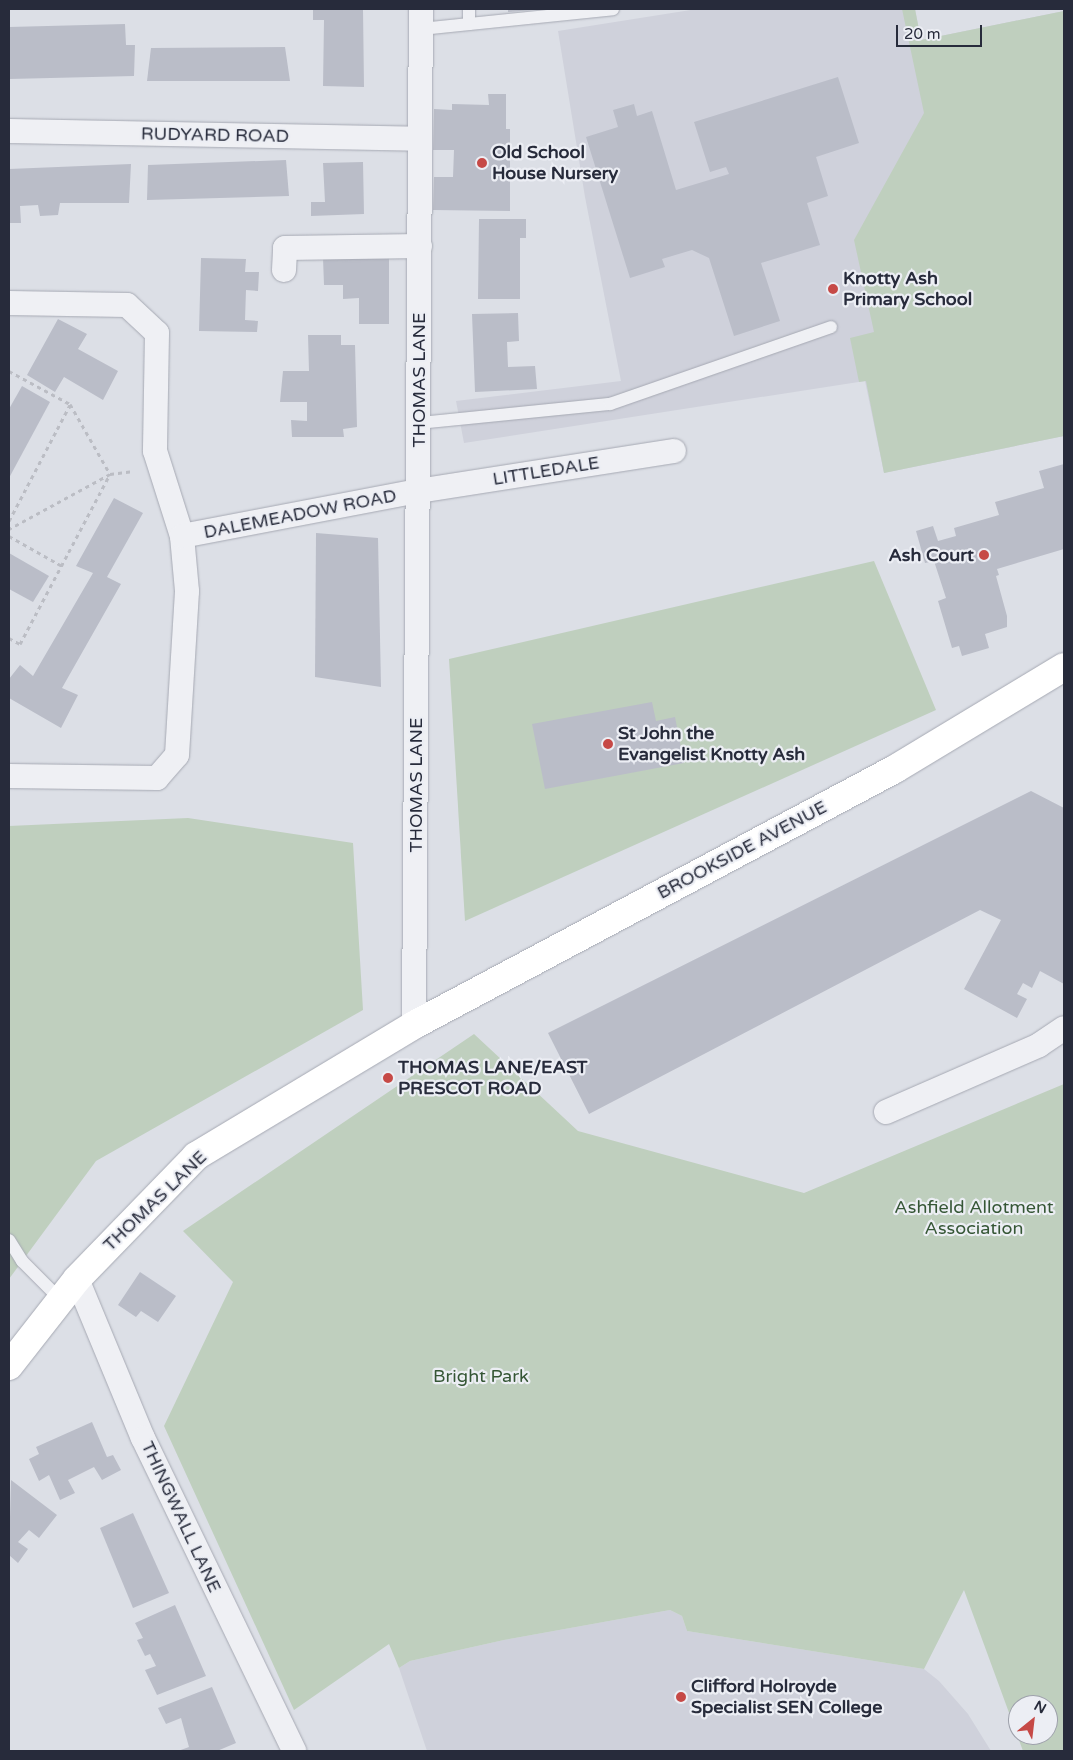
<!DOCTYPE html>
<html>
<head>
<meta charset="utf-8">
<style>
  body { margin:0 }
  #map { position:relative; width:1073px; height:1760px; overflow:hidden; background:#dcdfe6; font-family:"Varela Round",sans-serif }
  div>[style] { position:absolute }
  .built>* { inset:0; background:#cfd1db }
  .green>* { inset:0; background:#bfcfbe }
  .building>* { inset:0; background:#babdc8 }
  .path>* { height:3px; margin-top:-1.5px; transform-origin:0; background:repeating-linear-gradient(90deg,#bbbdc4 0 4px,transparent 0 8px) }
  .roads { filter:drop-shadow(0 0 1px #a6a9b3) drop-shadow(0 0 1px #a6a9b3) }
  .lane>* { height:12px; margin:-6px; padding:0 6px; transform-origin:6px; border-radius:6px; background:#eff0f4 }
  .street>* { height:24px; margin:-12px; padding:0 12px; transform-origin:12px; border-radius:12px; background:#eff0f4 }
  .secondary>* { height:28px; margin:-14px; padding:0 14px; transform-origin:14px; border-radius:14px; background:#fff }
  .dots>* { width:14px; height:14px; translate:-50% -50%; box-sizing:border-box; border:2px solid #eceef4; border-radius:50% }
  span { translate:-50% -50%; white-space:nowrap; text-align:center; line-height:1.15; -webkit-text-stroke:4.5px #eceef4; paint-order:stroke }
  .street-label { font-size:18px; color:#272b3b }
  .poi-label { font-size:18px; color:#272b3b; font-weight:700 }
  .left { translate:0 -50%; text-align:left }
  .right { translate:-100% -50%; text-align:right }
  .park-label { font-size:18px; color:#355635 }
  .frame { position:absolute; inset:0; border:10px solid #272b3b; pointer-events:none }
  .north { position:absolute; left:1008px; top:1695px; width:50px; height:50px; box-sizing:border-box; background:#eceef4; border:1px solid #9da0aa; border-radius:50%; rotate:29deg; font-size:14px; font-weight:700; line-height:20px; text-align:center; color:#272b3b }
  .north::after { content:''; display:block; margin:auto; width:18px; height:22px; background:#c64946; clip-path:polygon(50% 0,100% 100%,50% 72%,0 100%) }
  .scale { position:absolute; left:896px; top:25px; width:86px; height:22px; box-sizing:border-box; border:2px solid #272b3b; border-top:0; padding-left:6px; font-size:15px; line-height:18px; white-space:nowrap; color:#272b3b; -webkit-text-stroke:4px #eceef4; paint-order:stroke }
</style>
</head>
<body>
<div id="map">
  <div class="built">
    <div style="clip-path:polygon(697px 9px,915px 9px,921px 40px,1064px 11px,1064px 436px,884px 473px,865px 381px,464px 443px,456px 401px,621px 381px,585px 197px,558px 31px)"></div>
    <div style="clip-path:polygon(670px 1610px,682px 1616px,687px 1631px,924px 1669px,939px 1681px,968px 1714px,991px 1751px,427px 1751px,399px 1668px,410px 1661px,504px 1640px)"></div>
  </div>
  <div class="green">
    <div style="clip-path:polygon(902px 9px,915px 9px,921px 40px,1064px 11px,1064px 436px,884px 473px,866px 381px,859px 382px,850px 338px,874px 332px,854px 240px,924px 113px)"></div>
    <div style="clip-path:polygon(874px 561px,936px 710px,465px 921px,449px 659px)"></div>
    <div style="clip-path:polygon(188px 818px,353px 843px,363px 1010px,96px 1161px,9px 1279px,9px 826px)"></div>
    <div style="clip-path:polygon(evenodd,474px 1034px,578px 1131px,804px 1193px,1064px 1084px,1064px 1751px,1023px 1751px,964px 1590px,924px 1669px,687px 1631px,682px 1616px,670px 1610px,504px 1640px,410px 1661px,399px 1668px,389px 1644px,294px 1710px,164px 1426px,233px 1282px,183px 1231px,474px 1034px,1018px 1705px,1048px 1705px,1048px 1735px,1018px 1735px,1018px 1705px)"></div>
  </div>
  <div class="building">
    <div style="clip-path:polygon(313px 9px,363px 9px,364px 87px,323px 86px,324px 20px,313px 20px)"></div>
    <div style="clip-path:polygon(508px 9px,533px 9px,533px 10px,508px 12px)"></div>
    <div style="clip-path:polygon(125px 24px,126px 45px,135px 45px,134px 76px,9px 79px,9px 27px)"></div>
    <div style="clip-path:polygon(285px 47px,290px 81px,147px 81px,151px 48px)"></div>
    <div style="clip-path:polygon(838px 77px,859px 143px,816px 157px,828px 196px,807px 203px,820px 245px,761px 263px,780px 321px,734px 336px,709px 258px,692px 250px,662px 259px,665px 267px,630px 278px,586px 137px,618px 127px,613px 110px,634px 104px,637px 116px,652px 111px,676px 190px,729px 174px,726px 167px,710px 172px,694px 122px)"></div>
    <div style="clip-path:polygon(488px 94px,506px 94px,506px 129px,510px 129px,510px 211px,433px 210px,434px 177px,453px 177px,454px 150px,433px 150px,434px 109px,452px 110px,452px 104px,489px 105px)"></div>
    <div style="clip-path:polygon(286px 160px,289px 196px,147px 200px,148px 165px)"></div>
    <div style="clip-path:polygon(363px 162px,364px 214px,311px 216px,311px 202px,325px 202px,323px 163px)"></div>
    <div style="clip-path:polygon(131px 164px,129px 203px,60px 203px,58px 215px,40px 216px,38px 205px,20px 206px,21px 223px,9px 223px,9px 169px)"></div>
    <div style="clip-path:polygon(479px 219px,526px 219px,526px 238px,520px 238px,520px 299px,478px 299px)"></div>
    <div style="clip-path:polygon(389px 257px,389px 324px,359px 324px,359px 298px,343px 299px,343px 285px,324px 285px,323px 258px)"></div>
    <div style="clip-path:polygon(201px 258px,246px 259px,245px 272px,259px 272px,258px 291px,246px 290px,245px 320px,258px 321px,257px 332px,199px 331px)"></div>
    <div style="clip-path:polygon(518px 313px,519px 341px,507px 342px,508px 367px,535px 366px,537px 389px,475px 392px,472px 314px)"></div>
    <div style="clip-path:polygon(58px 319px,87px 334px,78px 349px,118px 371px,103px 400px,64px 377px,55px 392px,27px 375px)"></div>
    <div style="clip-path:polygon(308px 335px,341px 335px,341px 345px,355px 345px,357px 427px,343px 429px,344px 437px,292px 437px,291px 420px,307px 421px,307px 402px,280px 402px,283px 371px,309px 371px)"></div>
    <div style="clip-path:polygon(22px 386px,50px 402px,9px 478px,9px 409px)"></div>
    <div style="clip-path:polygon(1064px 464px,1064px 549px,997px 569px,999px 575px,996px 576px,1007px 616px,1007px 627px,985px 634px,989px 648px,962px 656px,959px 646px,952px 648px,938px 601px,946px 598px,934px 561px,925px 563px,916px 531px,933px 526px,938px 541px,956px 536px,954px 528px,999px 515px,995px 502px,1044px 488px,1039px 471px)"></div>
    <div style="clip-path:polygon(114px 498px,143px 513px,107px 577px,121px 584px,62px 688px,78px 695px,61px 728px,9px 698px,9px 679px,20px 665px,33px 676px,93px 573px,76px 566px)"></div>
    <div style="clip-path:polygon(316px 533px,378px 538px,381px 687px,315px 677px)"></div>
    <div style="clip-path:polygon(9px 553px,49px 576px,33px 602px,9px 589px)"></div>
    <div style="clip-path:polygon(652px 702px,656px 721px,675px 717px,684px 763px,545px 789px,532px 724px)"></div>
    <div style="clip-path:polygon(1031px 791px,1064px 808px,1064px 984px,1040px 971px,1032px 988px,1023px 983px,1017px 994px,1027px 999px,1017px 1018px,964px 989px,1001px 920px,980px 910px,589px 1114px,548px 1033px)"></div>
    <div style="clip-path:polygon(140px 1272px,176px 1296px,158px 1322px,141px 1311px,136px 1317px,118px 1305px)"></div>
    <div style="clip-path:polygon(92px 1422px,107px 1457px,113px 1455px,121px 1470px,102px 1480px,94px 1467px,68px 1480px,75px 1493px,60px 1500px,49px 1475px,39px 1481px,29px 1459px,39px 1454px,36px 1447px)"></div>
    <div style="clip-path:polygon(11px 1480px,57px 1515px,39px 1538px,29px 1530px,18px 1542px,28px 1549px,18px 1563px,9px 1555px)"></div>
    <div style="clip-path:polygon(133px 1513px,169px 1593px,133px 1608px,100px 1528px)"></div>
    <div style="clip-path:polygon(175px 1605px,206px 1676px,157px 1695px,145px 1670px,156px 1666px,150px 1654px,145px 1656px,137px 1640px,143px 1638px,135px 1623px)"></div>
    <div style="clip-path:polygon(212px 1687px,236px 1743px,217px 1751px,178px 1751px,189px 1747px,181px 1718px,166px 1724px,158px 1708px)"></div>
  </div>
  <div class="path">
    <div style="left:9px;top:371px;width:69px;rotate:28.4deg"></div>
    <div style="left:70px;top:404px;width:81px;rotate:60.3deg"></div>
    <div style="left:110px;top:474px;width:115px;rotate:151.4deg"></div>
    <div style="left:9px;top:521px;width:131px;rotate:-62.3deg"></div>
    <div style="left:9px;top:536px;width:61px;rotate:29.5deg"></div>
    <div style="left:9px;top:638px;width:13px;rotate:29deg"></div>
    <div style="left:20px;top:644px;width:192px;rotate:-62.1deg"></div>
    <div style="left:110px;top:474px;width:24px;rotate:-7deg"></div>
  </div>
  <div class="roads">
    <div class="lane">
      <div style="left:469px;top:9px;width:15px;rotate:90deg"></div>
      <div style="left:421px;top:29px;width:193px;rotate:-5.9deg"></div>
      <div style="left:419px;top:423px;width:192px;rotate:-5.7deg"></div>
      <div style="left:610px;top:404px;width:234px;rotate:-19.2deg"></div>
      <div style="left:9px;top:1240px;width:25px;rotate:58deg"></div>
      <div style="left:22px;top:1261px;width:55px;rotate:45deg"></div>
    </div>
    <div class="street">
      <div style="left:9px;top:131px;width:411px;rotate:1.1deg"></div>
      <div style="left:284px;top:270px;width:22px;rotate:-87deg"></div>
      <div style="left:285px;top:248px;width:135px;rotate:-0.8deg"></div>
      <div style="left:9px;top:303px;width:118px;rotate:1deg"></div>
      <div style="left:127px;top:305px;width:41px;rotate:43deg"></div>
      <div style="left:157px;top:333px;width:118px;rotate:91deg"></div>
      <div style="left:155px;top:451px;width:89px;rotate:72.4deg"></div>
      <div style="left:9px;top:776px;width:148px;rotate:0.8deg"></div>
      <div style="left:157px;top:778px;width:30px;rotate:-49deg"></div>
      <div style="left:177px;top:755px;width:164px;rotate:-86.5deg"></div>
      <div style="left:187px;top:591px;width:55px;rotate:-95.2deg"></div>
      <div style="left:182px;top:536px;width:240px;rotate:-10.8deg"></div>
      <div style="left:418px;top:491px;width:259px;rotate:-8.9deg"></div>
      <div style="left:414px;top:1025px;width:1016px;rotate:-89.61deg"></div>
      <div style="left:886px;top:1112px;width:167px;rotate:-23.6deg"></div>
      <div style="left:1039px;top:1045px;width:30px;rotate:-34deg"></div>
      <div style="left:77px;top:1279px;width:172px;rotate:67.5deg"></div>
      <div style="left:143px;top:1438px;width:348px;rotate:64.2deg"></div>
    </div>
    <div class="secondary">
      <div style="left:9px;top:1366px;width:110px;rotate:-52deg"></div>
      <div style="left:77px;top:1279px;width:171px;rotate:-45.9deg"></div>
      <div style="left:196px;top:1156px;width:254px;rotate:-31deg"></div>
      <div style="left:414px;top:1025px;width:545px;rotate:-28.02deg"></div>
      <div style="left:895px;top:769px;width:197px;rotate:-31.1deg"></div>
    </div>
  </div>
  <div class="dots">
    <div style="left:482px;top:163px;background:#c64946"></div>
    <div style="left:833px;top:289px;background:#c64946"></div>
    <div style="left:984px;top:555px;background:#c64946"></div>
    <div style="left:608px;top:744px;background:#c64946"></div>
    <div style="left:388px;top:1078px;background:#c64946"></div>
    <div style="left:681px;top:1697px;background:#c64946"></div>
  </div>
  <div class="street-label">
    <span style="left:215px;top:135px;rotate:1deg">RUDYARD ROAD</span>
    <span style="left:419px;top:380px;rotate:-90deg">THOMAS LANE</span>
    <span style="left:546px;top:471px;rotate:-9deg">LITTLEDALE</span>
    <span style="left:300px;top:514px;rotate:-11deg">DALEMEADOW ROAD</span>
    <span style="left:416px;top:785px;rotate:-90deg">THOMAS LANE</span>
    <span style="left:742px;top:850px;rotate:-28deg">BROOKSIDE AVENUE</span>
    <span style="left:155px;top:1201px;rotate:-44deg">THOMAS LANE</span>
    <span style="left:181px;top:1517px;rotate:65deg">THINGWALL LANE</span>
  </div>
  <div class="poi-label">
    <span class="left" style="left:492px;top:163px">Old School<br>House Nursery</span>
    <span class="left" style="left:843px;top:289px">Knotty Ash<br>Primary School</span>
    <span class="right" style="left:974px;top:555px">Ash Court</span>
    <span class="left" style="left:618px;top:744px">St John the<br>Evangelist Knotty Ash</span>
    <span class="left" style="left:398px;top:1078px">THOMAS LANE/EAST<br>PRESCOT ROAD</span>
    <span class="left" style="left:691px;top:1697px">Clifford Holroyde<br>Specialist SEN College</span>
  </div>
  <div class="park-label">
    <span style="left:974px;top:1218px">Ashfield Allotment<br>Association</span>
    <span style="left:481px;top:1376px">Bright Park</span>
  </div>
  <div class="frame"></div>
  <div class="north">N</div>
  <div class="scale">20 m</div>
</div>
</body>
</html>
